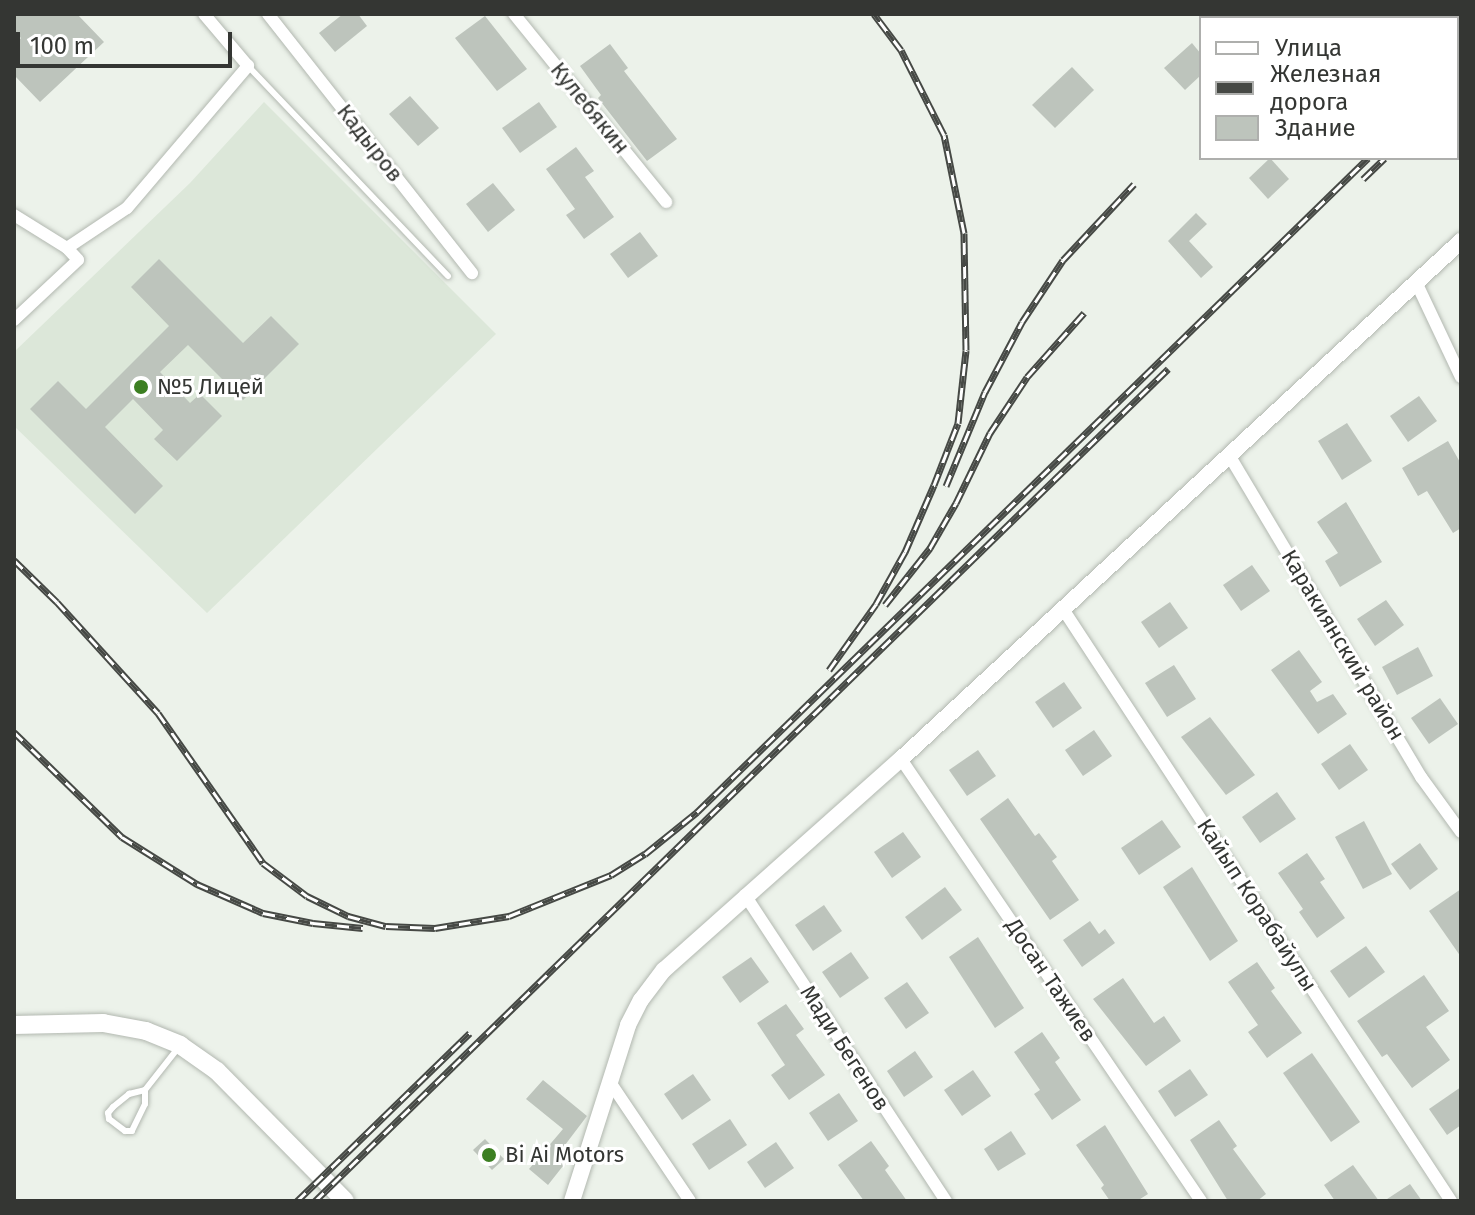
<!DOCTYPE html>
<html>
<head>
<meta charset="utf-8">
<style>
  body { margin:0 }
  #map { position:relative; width:1475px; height:1215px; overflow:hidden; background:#ecf2ea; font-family:"Fira Sans",sans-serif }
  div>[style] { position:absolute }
  .built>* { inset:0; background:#dce7d9 }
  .building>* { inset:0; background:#bdc4bc }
  .roads { filter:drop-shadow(0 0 2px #b2b8b0) drop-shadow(0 0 2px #b2b8b0) }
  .service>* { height:6px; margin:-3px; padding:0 3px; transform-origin:3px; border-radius:3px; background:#fff }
  .minor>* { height:12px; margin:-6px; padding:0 6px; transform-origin:6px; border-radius:6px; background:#fff }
  .tertiary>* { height:16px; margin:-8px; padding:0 8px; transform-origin:8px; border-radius:8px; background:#fff }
  .secondary>* { height:18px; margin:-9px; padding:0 9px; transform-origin:9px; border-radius:9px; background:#fff }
  .rail>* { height:7px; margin-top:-3.5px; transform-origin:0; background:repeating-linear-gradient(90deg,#fff 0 12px,#464945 0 24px); box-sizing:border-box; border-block:2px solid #464945 }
  .dots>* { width:22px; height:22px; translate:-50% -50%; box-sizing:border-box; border:4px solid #fff; border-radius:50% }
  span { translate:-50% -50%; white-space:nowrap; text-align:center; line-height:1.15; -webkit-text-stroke:6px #fff; paint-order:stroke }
  .street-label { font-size:22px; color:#343633 }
  .poi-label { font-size:22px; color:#343633 }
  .left { translate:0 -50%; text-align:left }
  .frame { position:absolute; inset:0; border:16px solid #343633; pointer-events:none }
  .legend { position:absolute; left:1199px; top:16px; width:260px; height:144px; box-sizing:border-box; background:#fff; border:2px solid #aeafad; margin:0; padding:10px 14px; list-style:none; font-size:24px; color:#343633 }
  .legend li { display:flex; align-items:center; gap:16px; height:40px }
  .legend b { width:40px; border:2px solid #aeafad }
  .scale { position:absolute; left:16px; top:32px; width:216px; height:36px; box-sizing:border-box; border:4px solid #343633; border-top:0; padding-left:10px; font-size:24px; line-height:28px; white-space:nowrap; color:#343633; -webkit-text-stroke:6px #fff; paint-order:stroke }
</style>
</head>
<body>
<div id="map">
  <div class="built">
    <div style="clip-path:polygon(264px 102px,496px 334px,207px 613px,14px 426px,14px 352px,190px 183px)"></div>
  </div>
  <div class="building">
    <div style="clip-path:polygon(14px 14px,77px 14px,104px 42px,40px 102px,14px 75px,14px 46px,21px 38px,14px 31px)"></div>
    <div style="clip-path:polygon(343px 14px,358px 14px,367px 26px,335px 52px,319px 33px)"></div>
    <div style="clip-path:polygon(485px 16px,527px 69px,497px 91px,455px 38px)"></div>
    <div style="clip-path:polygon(1192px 43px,1201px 54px,1201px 75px,1185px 90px,1164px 68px)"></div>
    <div style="clip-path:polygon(610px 44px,628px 68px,624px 71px,677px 139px,647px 161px,598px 98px,601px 95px,580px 66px)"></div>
    <div style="clip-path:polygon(1072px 67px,1094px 90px,1055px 128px,1032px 105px)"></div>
    <div style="clip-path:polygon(410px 96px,439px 128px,418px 146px,389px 114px)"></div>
    <div style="clip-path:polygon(539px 102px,557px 127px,520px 153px,502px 128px)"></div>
    <div style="clip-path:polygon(576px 147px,594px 171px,585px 177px,614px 217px,584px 239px,566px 215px,575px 209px,546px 169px)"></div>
    <div style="clip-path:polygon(1270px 158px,1289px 179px,1268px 199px,1249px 178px)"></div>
    <div style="clip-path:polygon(493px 183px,515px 210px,488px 232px,466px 204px)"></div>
    <div style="clip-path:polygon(1196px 213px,1207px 224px,1189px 241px,1213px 267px,1201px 278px,1168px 241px)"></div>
    <div style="clip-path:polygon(640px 232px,658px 256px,628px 278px,610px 254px)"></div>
    <div style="clip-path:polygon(159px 259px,243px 343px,271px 316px,299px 344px,243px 400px,188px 345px,160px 372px,190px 403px,200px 394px,222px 416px,177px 461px,154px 439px,163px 430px,133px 399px,105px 427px,163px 486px,135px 514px,30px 409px,58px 381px,86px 409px,169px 326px,131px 287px)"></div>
    <div style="clip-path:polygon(1419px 396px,1437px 421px,1408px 442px,1390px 416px)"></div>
    <div style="clip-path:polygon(1347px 423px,1372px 461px,1342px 480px,1318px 441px)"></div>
    <div style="clip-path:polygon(1448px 441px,1461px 464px,1461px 528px,1453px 533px,1427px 491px,1418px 496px,1402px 468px)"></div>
    <div style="clip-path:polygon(1346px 502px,1382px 562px,1340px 587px,1325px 561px,1338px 553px,1317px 522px)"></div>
    <div style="clip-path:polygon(1252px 565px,1270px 591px,1241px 611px,1223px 585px)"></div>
    <div style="clip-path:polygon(1386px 600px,1404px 625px,1375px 646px,1357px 619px)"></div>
    <div style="clip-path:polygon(1170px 602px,1188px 628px,1159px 648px,1141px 622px)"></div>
    <div style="clip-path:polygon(1418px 647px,1433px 676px,1397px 695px,1382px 667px)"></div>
    <div style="clip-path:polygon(1299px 650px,1322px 682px,1310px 691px,1317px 702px,1333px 694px,1347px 714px,1318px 734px,1271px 670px)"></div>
    <div style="clip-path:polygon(1174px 665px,1196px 699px,1167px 717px,1145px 683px)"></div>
    <div style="clip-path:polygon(1064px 682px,1082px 708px,1053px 728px,1035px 702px)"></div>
    <div style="clip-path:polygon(1440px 698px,1458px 724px,1429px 744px,1411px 718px)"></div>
    <div style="clip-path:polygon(1210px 717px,1255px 775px,1226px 795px,1181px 737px)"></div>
    <div style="clip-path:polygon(1094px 730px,1112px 756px,1083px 776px,1065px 750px)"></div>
    <div style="clip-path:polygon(1350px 744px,1368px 770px,1339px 790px,1321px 764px)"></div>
    <div style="clip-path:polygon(978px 750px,996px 776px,967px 796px,949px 770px)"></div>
    <div style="clip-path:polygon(1277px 792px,1296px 819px,1260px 843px,1242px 817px)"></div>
    <div style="clip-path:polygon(1008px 798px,1035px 836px,1039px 833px,1057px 857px,1052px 861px,1079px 900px,1050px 920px,980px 819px)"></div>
    <div style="clip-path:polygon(1162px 820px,1181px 847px,1139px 875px,1121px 848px)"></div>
    <div style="clip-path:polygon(1364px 821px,1392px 874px,1363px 889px,1335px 837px)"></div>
    <div style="clip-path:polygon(903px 832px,921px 857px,892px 878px,874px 852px)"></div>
    <div style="clip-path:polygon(1420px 843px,1438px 869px,1410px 890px,1391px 864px)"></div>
    <div style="clip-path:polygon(1307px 853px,1325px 879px,1320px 882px,1345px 918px,1317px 938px,1299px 912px,1303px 909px,1278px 873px)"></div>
    <div style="clip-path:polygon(1192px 867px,1238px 941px,1210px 961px,1163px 887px)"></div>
    <div style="clip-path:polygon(945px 887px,962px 910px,922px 940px,905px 917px)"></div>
    <div style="clip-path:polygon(1461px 889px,1461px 957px,1429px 911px)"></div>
    <div style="clip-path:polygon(824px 905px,842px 931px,813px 951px,795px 925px)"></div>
    <div style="clip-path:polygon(1090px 921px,1099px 934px,1105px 929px,1115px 943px,1082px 967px,1063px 940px)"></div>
    <div style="clip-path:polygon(978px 937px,1024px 1008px,995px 1028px,949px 957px)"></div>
    <div style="clip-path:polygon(1366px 946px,1385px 972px,1349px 998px,1330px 971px)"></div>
    <div style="clip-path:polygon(851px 952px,869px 978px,840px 998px,822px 972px)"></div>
    <div style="clip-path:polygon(751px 957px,769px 982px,740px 1003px,722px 977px)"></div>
    <div style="clip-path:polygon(1257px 962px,1275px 988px,1271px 991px,1302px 1033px,1267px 1058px,1248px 1032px,1258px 1025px,1228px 982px)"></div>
    <div style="clip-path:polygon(1424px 975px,1449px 1011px,1426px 1027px,1450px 1060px,1412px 1088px,1387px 1054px,1382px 1057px,1357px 1021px)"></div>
    <div style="clip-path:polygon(1123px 978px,1154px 1023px,1164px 1016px,1181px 1041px,1146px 1066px,1093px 999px)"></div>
    <div style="clip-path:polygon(907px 982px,929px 1013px,906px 1029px,884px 998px)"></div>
    <div style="clip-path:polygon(786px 1004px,804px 1029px,796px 1035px,825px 1075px,789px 1100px,771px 1075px,785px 1065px,757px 1023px)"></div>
    <div style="clip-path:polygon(1042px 1032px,1060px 1058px,1055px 1062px,1081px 1100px,1052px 1120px,1034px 1094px,1040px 1090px,1014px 1052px)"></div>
    <div style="clip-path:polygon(915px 1051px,933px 1077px,904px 1097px,887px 1071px)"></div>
    <div style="clip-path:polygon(1312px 1053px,1360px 1122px,1331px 1142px,1283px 1073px)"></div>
    <div style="clip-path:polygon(1190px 1069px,1208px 1095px,1175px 1117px,1158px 1091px)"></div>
    <div style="clip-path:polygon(973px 1070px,991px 1096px,962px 1116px,944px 1090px)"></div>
    <div style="clip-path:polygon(693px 1074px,711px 1100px,682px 1120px,664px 1094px)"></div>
    <div style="clip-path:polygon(543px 1080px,587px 1116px,565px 1145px,574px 1152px,548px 1185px,529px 1169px,563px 1129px,526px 1099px)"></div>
    <div style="clip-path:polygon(1461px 1087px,1461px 1125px,1447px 1135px,1429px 1109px)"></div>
    <div style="clip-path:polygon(839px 1093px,858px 1121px,828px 1141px,809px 1113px)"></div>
    <div style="clip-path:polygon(730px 1119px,747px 1145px,709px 1170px,692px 1144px)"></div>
    <div style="clip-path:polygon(1219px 1120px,1237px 1146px,1233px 1149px,1266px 1194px,1257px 1201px,1228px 1201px,1190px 1140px)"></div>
    <div style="clip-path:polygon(1105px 1125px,1148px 1194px,1137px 1201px,1110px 1201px,1101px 1188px,1104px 1185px,1076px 1145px)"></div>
    <div style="clip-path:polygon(1011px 1131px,1026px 1154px,998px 1171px,984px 1149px)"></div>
    <div style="clip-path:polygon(485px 1139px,504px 1159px,492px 1170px,473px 1150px)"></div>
    <div style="clip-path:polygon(871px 1141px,889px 1166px,885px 1170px,907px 1201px,864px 1201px,838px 1165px)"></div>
    <div style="clip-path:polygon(776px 1142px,794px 1168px,765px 1188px,747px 1162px)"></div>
    <div style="clip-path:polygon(1353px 1165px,1379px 1201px,1335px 1201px,1324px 1185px)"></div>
    <div style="clip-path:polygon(1410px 1184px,1422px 1201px,1384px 1201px)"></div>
  </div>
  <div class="roads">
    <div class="service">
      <div style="left:248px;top:66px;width:290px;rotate:46.4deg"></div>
      <div style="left:145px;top:1090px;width:14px;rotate:90deg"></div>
      <div style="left:145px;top:1104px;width:30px;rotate:116deg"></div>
      <div style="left:132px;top:1131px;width:7px;rotate:180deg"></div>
      <div style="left:125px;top:1131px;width:20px;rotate:-143deg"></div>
      <div style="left:109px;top:1119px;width:6px;rotate:-99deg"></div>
      <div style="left:108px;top:1113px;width:8px;rotate:-50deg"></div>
      <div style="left:113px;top:1107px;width:21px;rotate:-39deg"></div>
      <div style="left:129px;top:1094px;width:16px;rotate:-14deg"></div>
      <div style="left:145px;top:1090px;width:53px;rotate:-51.8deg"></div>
    </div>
    <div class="minor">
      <div style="left:268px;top:14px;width:330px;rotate:51.8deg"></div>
      <div style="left:514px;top:14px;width:242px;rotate:51deg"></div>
      <div style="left:14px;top:215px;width:62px;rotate:31.9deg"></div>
      <div style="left:67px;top:248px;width:16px;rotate:47deg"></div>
      <div style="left:78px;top:260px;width:88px;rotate:136.8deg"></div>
      <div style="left:67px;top:248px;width:72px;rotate:-33.7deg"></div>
      <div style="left:127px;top:208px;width:187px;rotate:-49.6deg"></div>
      <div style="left:248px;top:66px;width:68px;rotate:-130.2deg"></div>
      <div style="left:1416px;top:282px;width:105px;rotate:64.7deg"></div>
      <div style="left:1229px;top:455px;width:375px;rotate:59.2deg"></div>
      <div style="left:1421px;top:777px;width:68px;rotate:54deg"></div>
      <div style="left:1063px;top:609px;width:708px;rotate:56.76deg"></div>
      <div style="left:901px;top:759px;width:534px;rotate:55.83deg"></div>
      <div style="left:745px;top:895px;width:366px;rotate:56.7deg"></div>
      <div style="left:610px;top:1082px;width:143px;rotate:56.1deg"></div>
    </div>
    <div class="tertiary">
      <div style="left:572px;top:1201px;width:185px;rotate:-72.3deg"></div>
      <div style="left:628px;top:1025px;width:28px;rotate:-63deg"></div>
      <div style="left:641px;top:1000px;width:38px;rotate:-53deg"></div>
      <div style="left:664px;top:970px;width:317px;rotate:-41.7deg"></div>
      <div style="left:901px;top:759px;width:763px;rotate:-42.77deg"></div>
    </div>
    <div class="secondary">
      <div style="left:14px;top:1025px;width:89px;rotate:-1.3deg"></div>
      <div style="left:103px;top:1023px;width:44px;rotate:10.5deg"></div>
      <div style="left:146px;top:1031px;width:37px;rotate:22deg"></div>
      <div style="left:180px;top:1045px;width:45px;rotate:35.1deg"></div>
      <div style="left:217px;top:1071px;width:182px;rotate:45.4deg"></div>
    </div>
  </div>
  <div class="rail">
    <div style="left:1457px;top:72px;width:6px;rotate:-45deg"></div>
    <div style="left:1457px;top:88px;width:6px;rotate:-45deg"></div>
    <div style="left:1363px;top:179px;width:30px;rotate:-44deg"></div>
    <div style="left:946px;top:486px;width:102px;rotate:-67.5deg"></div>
    <div style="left:985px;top:392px;width:79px;rotate:-62.1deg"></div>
    <div style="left:1022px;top:322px;width:74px;rotate:-56.5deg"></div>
    <div style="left:1063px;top:260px;width:104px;rotate:-46.9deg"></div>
    <div style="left:14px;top:560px;width:60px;rotate:44.3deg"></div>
    <div style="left:57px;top:602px;width:150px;rotate:47.7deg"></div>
    <div style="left:158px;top:713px;width:183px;rotate:55deg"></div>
    <div style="left:263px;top:863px;width:55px;rotate:36.9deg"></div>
    <div style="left:307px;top:896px;width:46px;rotate:26deg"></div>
    <div style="left:348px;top:916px;width:39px;rotate:15deg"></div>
    <div style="left:386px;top:926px;width:49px;rotate:2.3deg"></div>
    <div style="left:435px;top:928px;width:75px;rotate:-9.2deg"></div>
    <div style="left:509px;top:916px;width:110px;rotate:-21.9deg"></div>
    <div style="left:611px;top:875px;width:40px;rotate:-32deg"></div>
    <div style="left:645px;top:854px;width:67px;rotate:-38.9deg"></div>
    <div style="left:697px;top:812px;width:937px;rotate:-44.26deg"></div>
    <div style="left:885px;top:605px;width:73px;rotate:-51.7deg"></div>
    <div style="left:930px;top:548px;width:52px;rotate:-60deg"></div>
    <div style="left:956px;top:503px;width:78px;rotate:-64.1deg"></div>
    <div style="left:990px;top:433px;width:67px;rotate:-56.5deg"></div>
    <div style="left:1027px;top:377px;width:86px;rotate:-48.3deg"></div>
    <div style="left:829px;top:670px;width:81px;rotate:-54.5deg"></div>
    <div style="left:876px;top:604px;width:60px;rotate:-60.9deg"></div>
    <div style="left:905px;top:552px;width:73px;rotate:-66.6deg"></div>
    <div style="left:934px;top:485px;width:66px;rotate:-68.8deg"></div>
    <div style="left:958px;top:423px;width:73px;rotate:-83.7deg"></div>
    <div style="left:966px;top:350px;width:117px;rotate:-91deg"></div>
    <div style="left:964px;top:233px;width:100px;rotate:-101.5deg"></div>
    <div style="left:944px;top:135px;width:95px;rotate:-116.8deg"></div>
    <div style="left:901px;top:50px;width:45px;rotate:-126.9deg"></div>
    <div style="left:14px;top:732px;width:151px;rotate:44.2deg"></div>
    <div style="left:122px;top:837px;width:89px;rotate:32.1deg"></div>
    <div style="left:197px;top:884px;width:72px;rotate:23.7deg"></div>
    <div style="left:263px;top:913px;width:51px;rotate:11.3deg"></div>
    <div style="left:313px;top:923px;width:50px;rotate:5.7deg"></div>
    <div style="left:297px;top:1201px;width:241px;rotate:-44.2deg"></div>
    <div style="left:315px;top:1201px;width:1192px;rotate:-44.29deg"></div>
  </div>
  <div class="dots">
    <div style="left:141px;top:387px;background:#3c7f22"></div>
    <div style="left:489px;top:1155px;background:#3c7f22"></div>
  </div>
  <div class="street-label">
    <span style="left:590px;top:108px;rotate:51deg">Кулебякин</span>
    <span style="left:370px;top:143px;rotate:52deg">Кадыров</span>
    <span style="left:1343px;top:645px;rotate:59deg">Каракиянский район</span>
    <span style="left:1257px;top:905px;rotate:57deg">Кайып Корабайулы</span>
    <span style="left:1051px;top:980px;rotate:56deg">Досан Тажиев</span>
    <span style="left:845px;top:1048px;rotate:57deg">Мади Бегенов</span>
  </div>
  <div class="poi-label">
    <span class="left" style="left:157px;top:387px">№5 Лицей</span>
    <span class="left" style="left:505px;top:1155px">Bi Ai Motors</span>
  </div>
  <div class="frame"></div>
  <ul class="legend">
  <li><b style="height:10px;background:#fff"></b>Улица</li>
  <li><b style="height:10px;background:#464945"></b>Железная дорога</li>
  <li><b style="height:22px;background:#bdc4bc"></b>Здание</li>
  </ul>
  <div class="scale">100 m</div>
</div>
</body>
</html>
